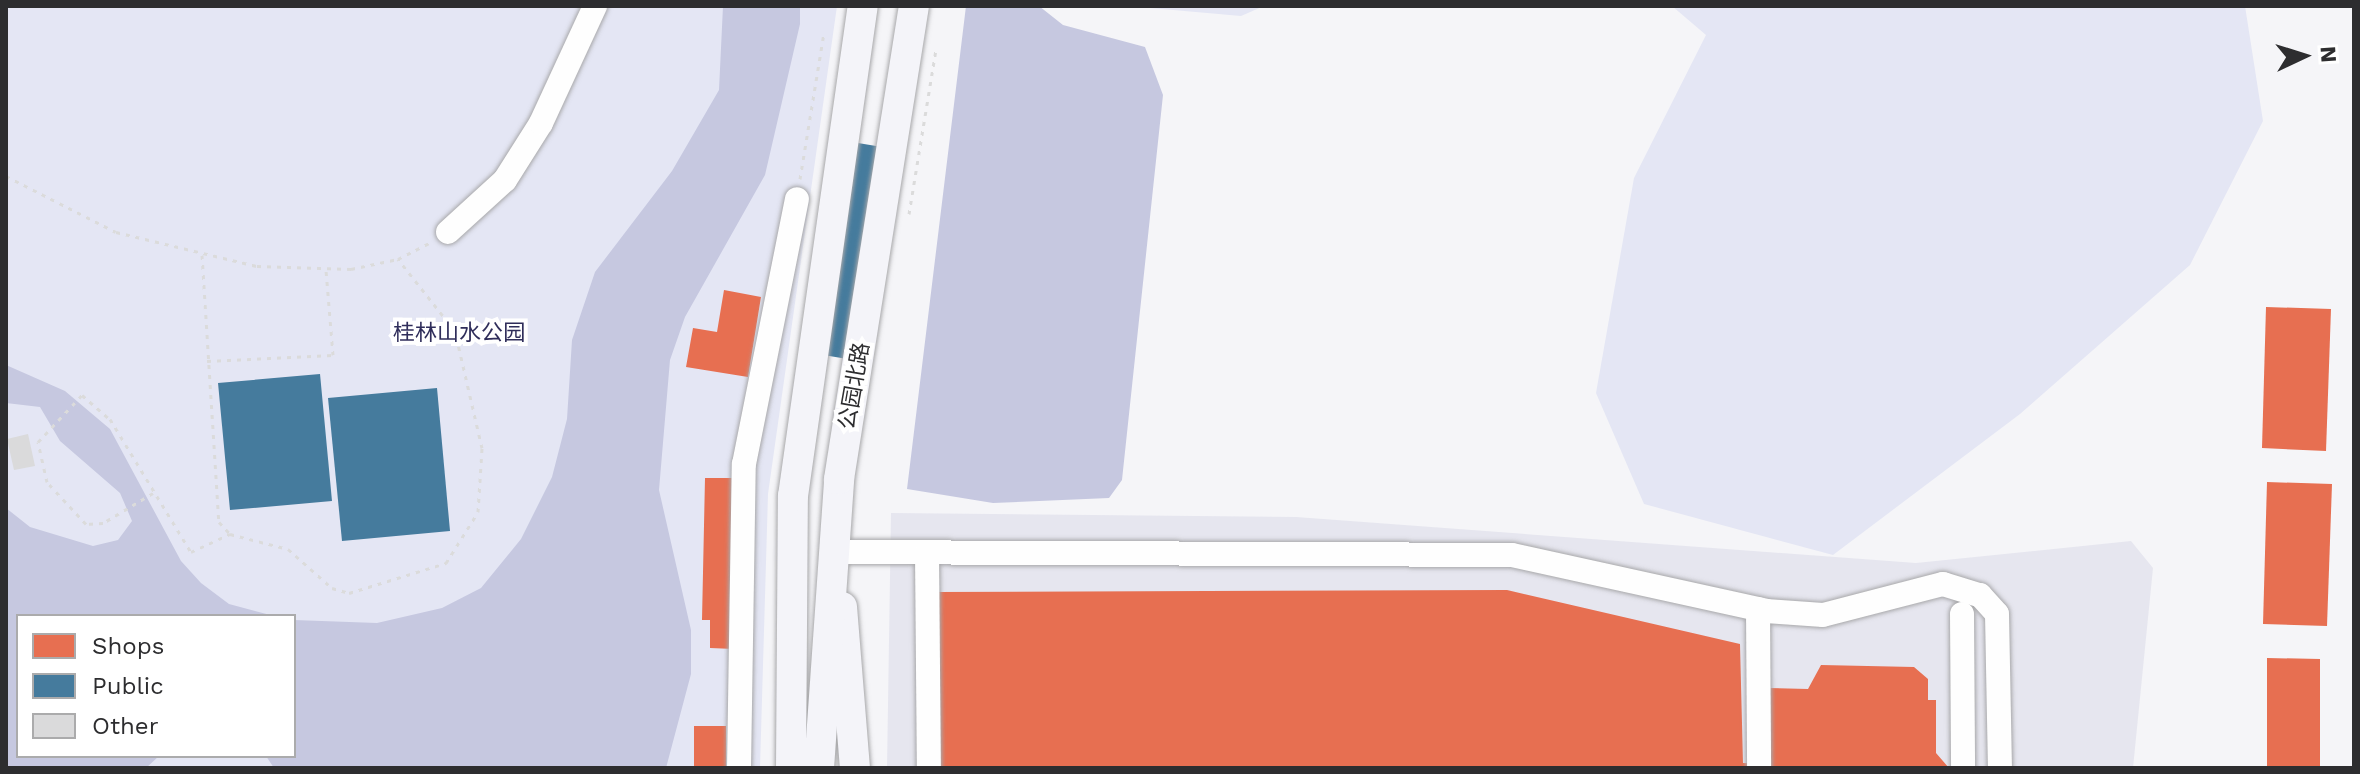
<!DOCTYPE html>
<html>
<head>
<meta charset="utf-8">
<style>
  body { margin:0 }
  #map { position:relative; width:2360px; height:774px; overflow:hidden; background:#f5f5f8; font-family:"Work Sans","Noto Sans SC",sans-serif }
  div>[style] { position:absolute }
  .built>* { inset:0; background:#e6e6ef }
  .green>* { inset:0; background:#e4e6f4 }
  .water>* { inset:0; background:#c6c8e0 }
  .shops>* { inset:0; background:#e76f51 }
  .public>* { inset:0; background:#457b9d }
  .building>* { inset:0; background:#dadadb }
  .path>* { height:3px; margin-top:-1.5px; transform-origin:0; background:repeating-linear-gradient(90deg,#dbdbdb 0 4px,transparent 0 10px) }
  .roads { filter:drop-shadow(0 0 2px #a8a8aa) drop-shadow(0 0 2px #a8a8aa) }
  .minor>* { height:24px; margin:-12px; padding:0 12px; transform-origin:12px; border-radius:12px; background:#fefefe }
  .major>* { height:30px; margin:-15px; padding:0 15px; transform-origin:15px; border-radius:15px; background:#f4f4f9 }
  span { translate:-50% -50%; white-space:nowrap; text-align:center; line-height:1.15; -webkit-text-stroke:8px #fff; paint-order:stroke }
  .park-label { font-size:22px; color:#2f2d5a }
  .street-label { font-size:22px; color:#2d2d2f }
  .frame { position:absolute; inset:0; border:8px solid #2d2d2f; pointer-events:none }
  .legend { position:absolute; left:16px; top:614px; width:280px; height:144px; box-sizing:border-box; background:#fff; border:2px solid #ababac; margin:0; padding:10px 14px; list-style:none; font-size:24px; color:#2d2d2f }
  .legend li { display:flex; align-items:center; gap:16px; height:40px }
  .legend b { width:40px; border:2px solid #ababac }
  .north { position:absolute; left:2264px; top:16px; width:80px; height:80px; -webkit-text-stroke:6px #fff; paint-order:stroke; rotate:86deg; font-size:22px; font-weight:700; line-height:32px; text-align:center; color:#2d2d2f }
  .north::after { content:''; display:block; margin:auto; width:28px; height:36px; background:#2d2d2f; clip-path:polygon(50% 0,100% 100%,50% 72%,0 100%) }
</style>
</head>
<body>
<div id="map">
  <div class="built">
    <div style="clip-path:polygon(891px 513px,1296px 517px,1916px 563px,2131px 541px,2153px 568px,2133px 768px,887px 768px)"></div>
  </div>
  <div class="green">
    <div style="clip-path:polygon(evenodd,6px 6px,837px 6px,768px 494px,760px 768px,6px 768px,6px 6px,18px 616px,294px 616px,294px 756px,18px 756px,18px 616px)"></div>
    <div style="clip-path:polygon(1128px 6px,1264px 6px,1241px 16px)"></div>
    <div style="clip-path:polygon(1672px 6px,2245px 6px,2263px 121px,2190px 265px,2020px 414px,1833px 555px,1644px 504px,1596px 393px,1634px 178px,1706px 35px)"></div>
  </div>
  <div class="water">
    <div style="clip-path:polygon(723px 6px,800px 6px,800px 24px,765px 175px,685px 317px,670px 360px,659px 490px,691px 630px,691px 674px,666px 768px,274px 768px,266px 756px,294px 756px,294px 620px,377px 623px,442px 608px,481px 588px,521px 539px,552px 477px,567px 419px,572px 340px,595px 272px,672px 171px,719px 90px)"></div>
    <div style="clip-path:polygon(966px 6px,1039px 6px,1063px 25px,1145px 47px,1163px 95px,1122px 480px,1109px 498px,993px 503px,907px 489px)"></div>
    <div style="clip-path:polygon(6px 365px,65px 391px,110px 429px,181px 561px,201px 583px,229px 604px,274px 616px,18px 616px,18px 756px,159px 756px,146px 768px,6px 768px,6px 508px,30px 527px,93px 546px,118px 540px,132px 521px,120px 493px,60px 441px,40px 407px,6px 403px)"></div>
  </div>
  <div class="shops">
    <div style="clip-path:polygon(724px 290px,761px 297px,748px 377px,686px 367px,693px 328px,717px 332px)"></div>
    <div style="clip-path:polygon(2266px 307px,2331px 309px,2326px 451px,2262px 448px)"></div>
    <div style="clip-path:polygon(705px 478px,738px 478px,734px 649px,710px 648px,710px 620px,702px 620px)"></div>
    <div style="clip-path:polygon(2267px 482px,2332px 484px,2327px 626px,2263px 624px)"></div>
    <div style="clip-path:polygon(1507px 590px,1740px 644px,1743px 763px,1769px 764px,1768px 688px,1808px 689px,1821px 665px,1914px 667px,1928px 679px,1928px 700px,1936px 700px,1936px 753px,1949px 768px,939px 768px,937px 592px)"></div>
    <div style="clip-path:polygon(2267px 658px,2320px 659px,2320px 768px,2267px 768px)"></div>
    <div style="clip-path:polygon(694px 726px,726px 726px,726px 768px,694px 768px)"></div>
  </div>
  <div class="public">
    <div style="clip-path:polygon(834px 139px,900px 150px,865px 362px,800px 351px)"></div>
    <div style="clip-path:polygon(320px 374px,332px 501px,230px 510px,218px 383px)"></div>
    <div style="clip-path:polygon(437px 388px,450px 531px,342px 541px,328px 398px)"></div>
  </div>
  <div class="building">
    <div style="clip-path:polygon(28px 434px,35px 466px,14px 470px,7px 439px)"></div>
  </div>
  <div class="path">
    <div style="left:6px;top:176px;width:123px;rotate:27deg"></div>
    <div style="left:116px;top:232px;width:145px;rotate:13.6deg"></div>
    <div style="left:257px;top:266px;width:94px;rotate:1.8deg"></div>
    <div style="left:351px;top:269px;width:48px;rotate:-12deg"></div>
    <div style="left:398px;top:259px;width:37px;rotate:-27deg"></div>
    <div style="left:800px;top:179px;width:148px;rotate:-80.7deg"></div>
    <div style="left:909px;top:214px;width:166px;rotate:-80.7deg"></div>
    <div style="left:202px;top:255px;width:268px;rotate:86.4deg"></div>
    <div style="left:219px;top:522px;width:16px;rotate:47deg"></div>
    <div style="left:230px;top:534px;width:60px;rotate:14.5deg"></div>
    <div style="left:288px;top:549px;width:59px;rotate:41.6deg"></div>
    <div style="left:332px;top:588px;width:18px;rotate:16deg"></div>
    <div style="left:349px;top:593px;width:102px;rotate:-17.2deg"></div>
    <div style="left:446px;top:563px;width:60px;rotate:-57.9deg"></div>
    <div style="left:478px;top:512px;width:64px;rotate:-86.4deg"></div>
    <div style="left:482px;top:448px;width:120px;rotate:-103deg"></div>
    <div style="left:455px;top:331px;width:92px;rotate:-128.4deg"></div>
    <div style="left:207px;top:361px;width:126px;rotate:-2.7deg"></div>
    <div style="left:333px;top:355px;width:86px;rotate:-94.7deg"></div>
    <div style="left:153px;top:493px;width:58px;rotate:149deg"></div>
    <div style="left:103px;top:523px;width:17px;rotate:177deg"></div>
    <div style="left:86px;top:524px;width:57px;rotate:-132.9deg"></div>
    <div style="left:47px;top:482px;width:41px;rotate:-102.7deg"></div>
    <div style="left:38px;top:442px;width:64px;rotate:-46.9deg"></div>
    <div style="left:82px;top:395px;width:37px;rotate:41deg"></div>
    <div style="left:110px;top:419px;width:156px;rotate:58.7deg"></div>
    <div style="left:191px;top:552px;width:43px;rotate:-24.8deg"></div>
  </div>
  <div class="roads">
    <div class="minor">
      <div style="left:448px;top:232px;width:77px;rotate:-42.4deg"></div>
      <div style="left:505px;top:180px;width:67px;rotate:-57.7deg"></div>
      <div style="left:541px;top:123px;width:129px;rotate:-65.2deg"></div>
      <div style="left:834px;top:552px;width:678px;rotate:0.25deg"></div>
      <div style="left:1512px;top:555px;width:260px;rotate:12.4deg"></div>
      <div style="left:1766px;top:611px;width:57px;rotate:4deg"></div>
      <div style="left:1823px;top:615px;width:124px;rotate:-14.5deg"></div>
      <div style="left:1943px;top:584px;width:39px;rotate:17deg"></div>
      <div style="left:1980px;top:595px;width:25px;rotate:48deg"></div>
      <div style="left:1997px;top:614px;width:154px;rotate:88.9deg"></div>
      <div style="left:927px;top:553px;width:215px;rotate:89.5deg"></div>
      <div style="left:1758px;top:609px;width:159px;rotate:89.6deg"></div>
      <div style="left:1962px;top:614px;width:154px;rotate:89.6deg"></div>
      <div style="left:739px;top:768px;width:304px;rotate:-89.1deg"></div>
      <div style="left:744px;top:464px;width:270px;rotate:-78.7deg"></div>
    </div>
    <div class="major">
      <div style="left:842px;top:607px;width:162px;rotate:85.4deg"></div>
      <div style="left:791px;top:768px;width:272px;rotate:-89.6deg"></div>
      <div style="left:793px;top:496px;width:495px;rotate:-81.9deg"></div>
      <div style="left:819px;top:768px;width:290px;rotate:-86deg"></div>
      <div style="left:839px;top:479px;width:479px;rotate:-81deg"></div>
    </div>
  </div>
  <div class="park-label">
    <span style="left:459px;top:333px">桂林山水公园</span>
  </div>
  <div class="street-label">
    <span style="left:854px;top:386px;rotate:-80deg">公园北路</span>
  </div>
  <div class="frame"></div>
  <ul class="legend">
  <li><b style="height:22px;background:#e76f51"></b>Shops</li>
  <li><b style="height:22px;background:#457b9d"></b>Public</li>
  <li><b style="height:22px;background:#dadadb"></b>Other</li>
  </ul>
  <div class="north">N</div>
</div>
</body>
</html>
